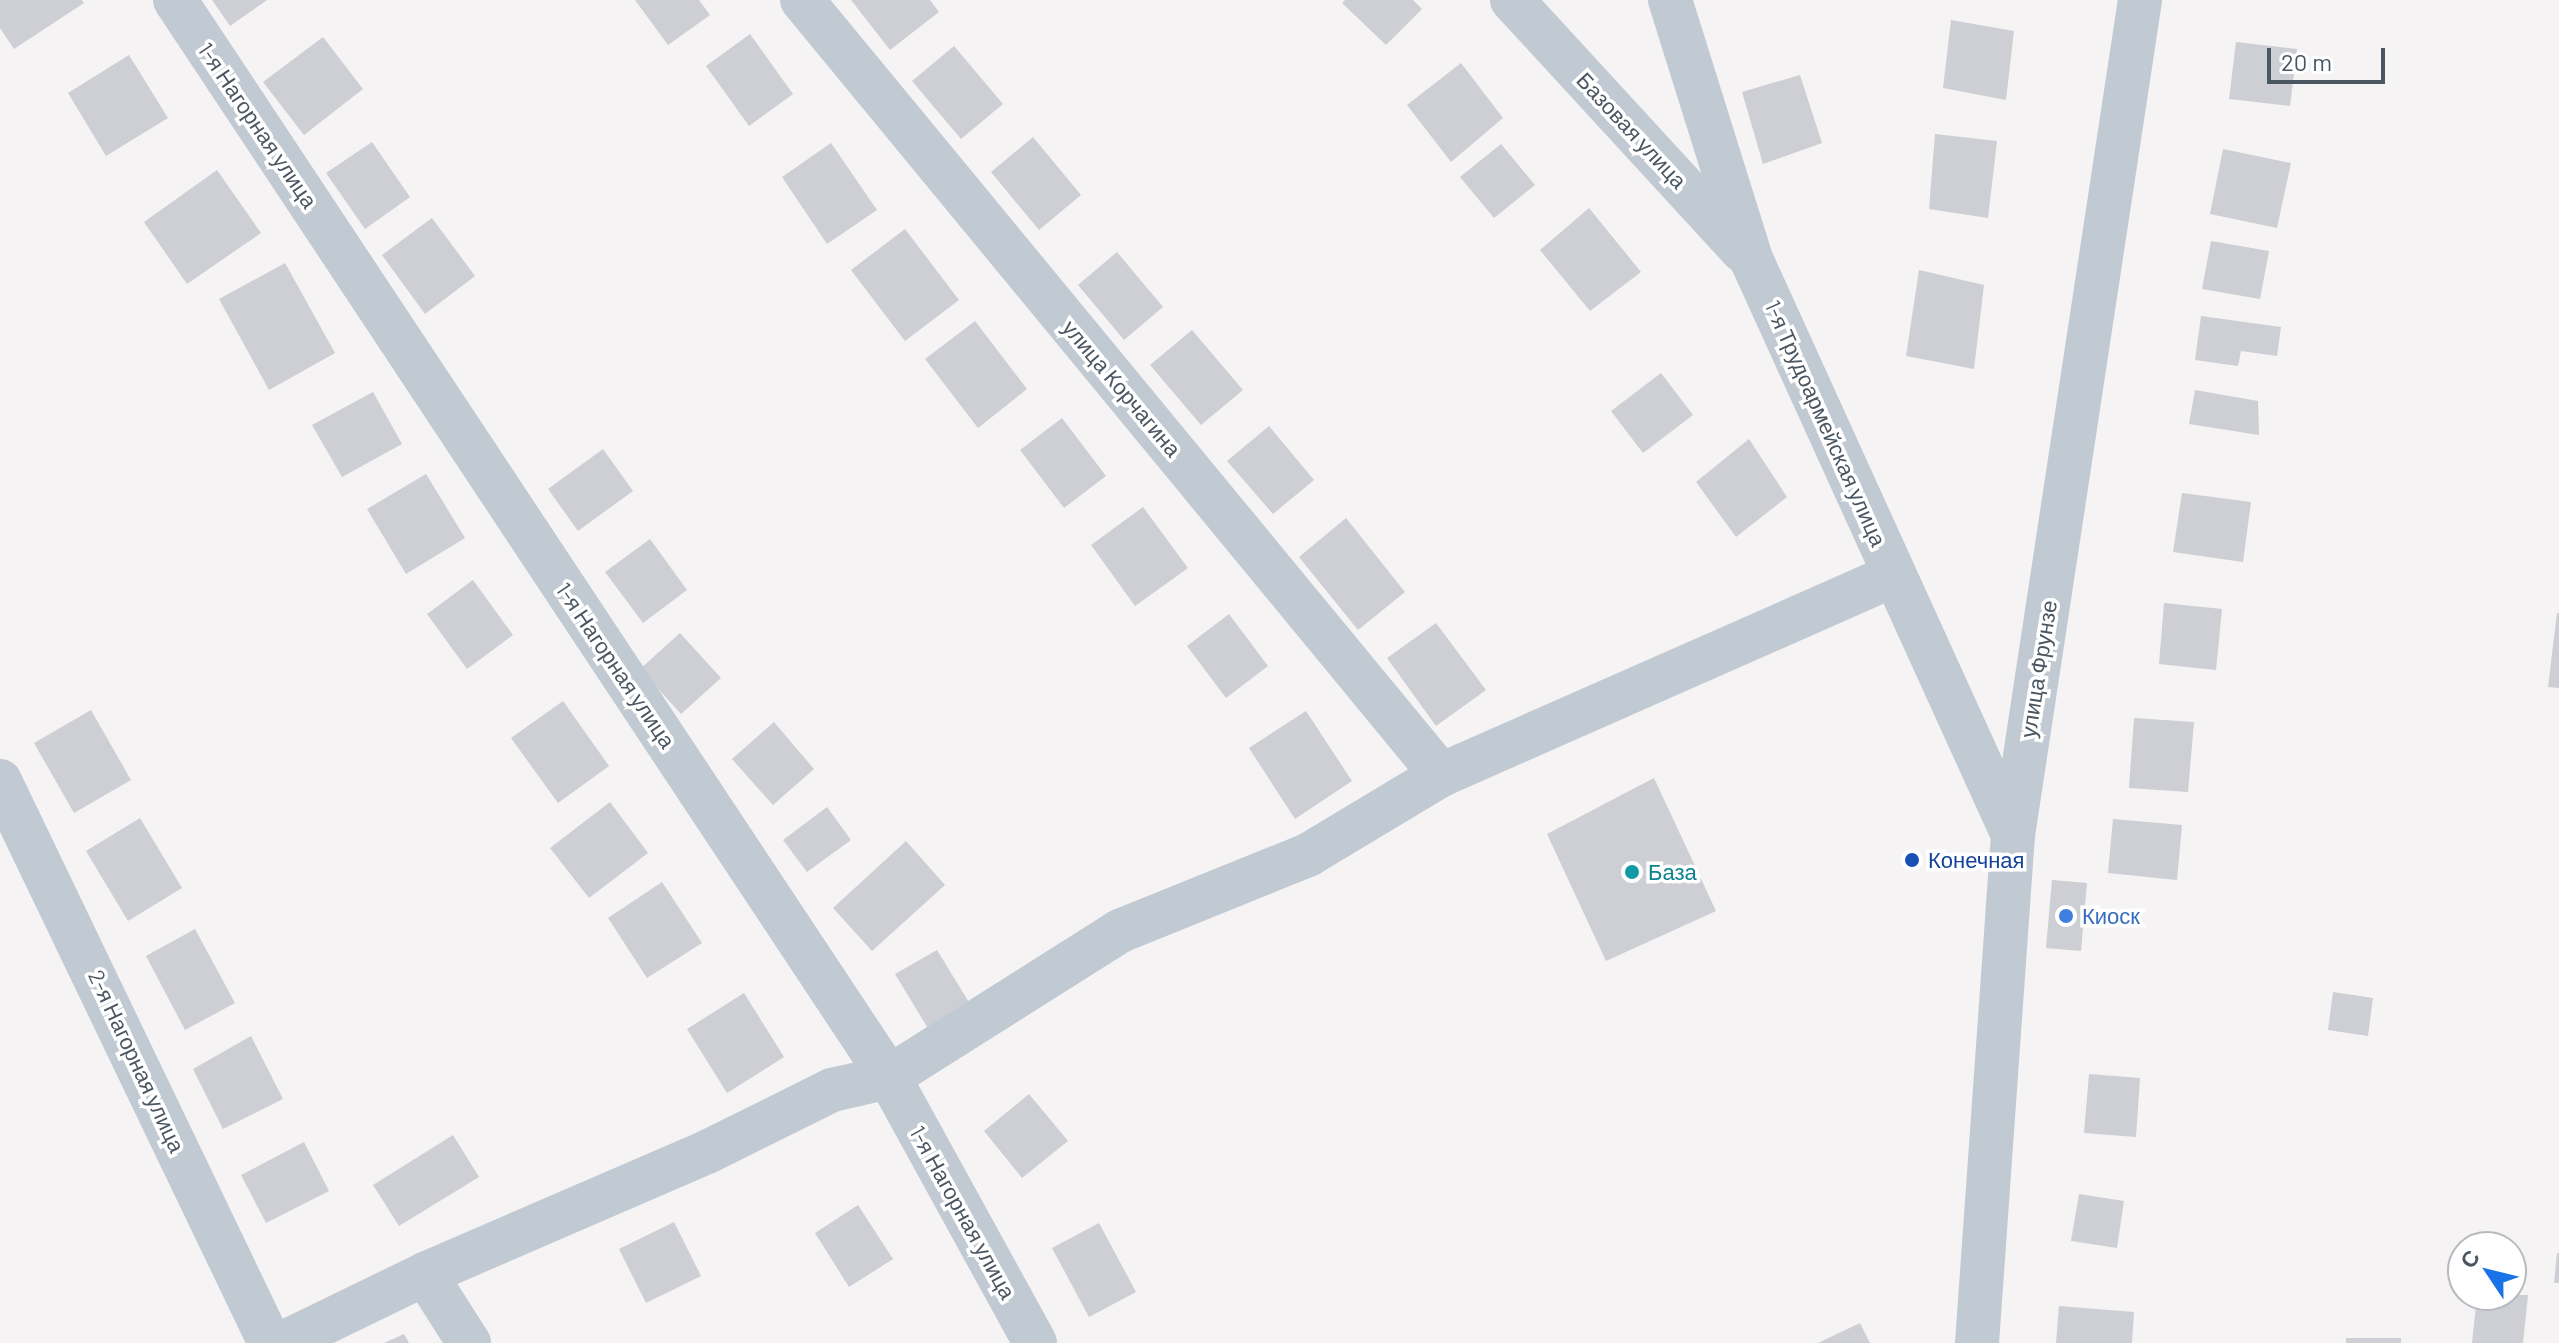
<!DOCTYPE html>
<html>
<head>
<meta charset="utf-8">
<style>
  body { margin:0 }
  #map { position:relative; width:2559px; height:1343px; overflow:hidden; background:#f5f3f3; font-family:Barlow,sans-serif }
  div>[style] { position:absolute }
  .building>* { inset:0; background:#cdcfd5 }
  .minor>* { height:44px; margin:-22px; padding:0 22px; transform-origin:22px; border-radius:22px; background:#c1cad2 }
  .dots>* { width:22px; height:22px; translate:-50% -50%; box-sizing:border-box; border:4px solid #fff; border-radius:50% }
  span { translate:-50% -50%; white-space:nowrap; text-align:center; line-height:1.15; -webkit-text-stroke:7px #fff; paint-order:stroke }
  .street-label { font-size:22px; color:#4a5661 }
  .transit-label { font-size:22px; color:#164399 }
  .left { translate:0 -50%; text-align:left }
  .culture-label { font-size:22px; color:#0d838f }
  .shop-label { font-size:22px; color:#366cbe }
  .north { position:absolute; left:2447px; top:1231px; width:80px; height:80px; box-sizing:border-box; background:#fff; border:2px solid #b7bbc0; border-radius:50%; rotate:305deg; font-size:22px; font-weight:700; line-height:32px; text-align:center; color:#4a5661 }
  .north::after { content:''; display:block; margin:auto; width:28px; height:36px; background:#1a73e8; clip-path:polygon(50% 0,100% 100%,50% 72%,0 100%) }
  .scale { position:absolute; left:2267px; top:48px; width:118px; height:36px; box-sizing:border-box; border:4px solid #4a5661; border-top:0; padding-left:10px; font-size:24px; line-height:28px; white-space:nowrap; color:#4a5661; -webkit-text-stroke:6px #fff; paint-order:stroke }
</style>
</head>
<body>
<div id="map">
  <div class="building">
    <div style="clip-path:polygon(0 0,82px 0,84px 3px,14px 49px,0 28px)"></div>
    <div style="clip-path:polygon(212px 0,267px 0,230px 26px)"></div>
    <div style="clip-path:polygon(635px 0,699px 0,710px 15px,668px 45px)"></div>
    <div style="clip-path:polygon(851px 0,930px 0,939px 12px,890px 50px)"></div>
    <div style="clip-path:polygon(1345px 0,1413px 0,1422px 9px,1386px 45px,1342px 3px)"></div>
    <div style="clip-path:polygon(1951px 20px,2014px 31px,2006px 100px,1943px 88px)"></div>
    <div style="clip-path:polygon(750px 34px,793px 94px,749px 126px,706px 66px)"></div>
    <div style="clip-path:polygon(323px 37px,363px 89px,304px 135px,263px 82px)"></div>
    <div style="clip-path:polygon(2236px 42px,2297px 49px,2290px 106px,2229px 99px)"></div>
    <div style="clip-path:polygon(954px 46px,1003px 104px,961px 139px,912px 81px)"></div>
    <div style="clip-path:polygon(129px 55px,168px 118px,106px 156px,68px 93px)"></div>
    <div style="clip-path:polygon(1461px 63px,1503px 118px,1451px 162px,1407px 105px)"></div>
    <div style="clip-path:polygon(1800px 75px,1822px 143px,1763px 164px,1742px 92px)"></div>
    <div style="clip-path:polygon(1935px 134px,1997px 141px,1988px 218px,1929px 209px)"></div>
    <div style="clip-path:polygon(1033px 137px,1081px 195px,1039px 230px,991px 172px)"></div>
    <div style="clip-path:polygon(372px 142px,410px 197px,365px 229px,326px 173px)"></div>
    <div style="clip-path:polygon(831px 143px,877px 210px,827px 244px,782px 177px)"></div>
    <div style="clip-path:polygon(1501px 144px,1535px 185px,1494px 218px,1460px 177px)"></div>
    <div style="clip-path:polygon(2223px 149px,2291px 163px,2277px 228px,2210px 214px)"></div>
    <div style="clip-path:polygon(217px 170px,261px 233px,187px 284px,144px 222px)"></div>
    <div style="clip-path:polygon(1589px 208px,1641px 272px,1590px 311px,1540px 250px)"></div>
    <div style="clip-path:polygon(432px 218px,475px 276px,425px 314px,382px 255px)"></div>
    <div style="clip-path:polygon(905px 229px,959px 300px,905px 341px,851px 270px)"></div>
    <div style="clip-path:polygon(2211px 241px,2269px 251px,2260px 299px,2202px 289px)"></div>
    <div style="clip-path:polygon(1117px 252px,1163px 307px,1124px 340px,1078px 285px)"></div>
    <div style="clip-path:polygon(285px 263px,335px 353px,269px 390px,219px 299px)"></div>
    <div style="clip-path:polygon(1919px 270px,1984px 285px,1974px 369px,1906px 356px)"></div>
    <div style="clip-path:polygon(2201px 316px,2281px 327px,2277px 356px,2241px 351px,2238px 366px,2195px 360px)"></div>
    <div style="clip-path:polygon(975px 321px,1027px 389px,978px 428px,925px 359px)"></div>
    <div style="clip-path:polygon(1192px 330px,1243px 390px,1201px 425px,1150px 365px)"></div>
    <div style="clip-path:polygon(1661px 373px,1693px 415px,1643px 453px,1611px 411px)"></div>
    <div style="clip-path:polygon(2195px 390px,2258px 401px,2259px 435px,2189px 424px)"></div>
    <div style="clip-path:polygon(373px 392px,402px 444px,342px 477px,312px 425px)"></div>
    <div style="clip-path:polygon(1062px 418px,1106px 476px,1064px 508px,1020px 450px)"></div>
    <div style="clip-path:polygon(1269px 426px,1314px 480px,1273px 514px,1227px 461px)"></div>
    <div style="clip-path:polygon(1749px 439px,1787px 497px,1736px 537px,1696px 482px)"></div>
    <div style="clip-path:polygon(603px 449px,633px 491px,578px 531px,548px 489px)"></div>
    <div style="clip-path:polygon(426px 474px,465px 538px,406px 574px,367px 509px)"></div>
    <div style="clip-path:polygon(2182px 493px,2251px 502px,2243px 562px,2173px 552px)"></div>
    <div style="clip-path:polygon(1143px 507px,1188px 568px,1135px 606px,1091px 545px)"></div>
    <div style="clip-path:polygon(1346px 518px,1405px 592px,1358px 630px,1299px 557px)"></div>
    <div style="clip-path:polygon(650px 539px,687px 590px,643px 623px,605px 572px)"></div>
    <div style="clip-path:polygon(473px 580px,513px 635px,467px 669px,427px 614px)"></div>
    <div style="clip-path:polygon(2164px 603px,2222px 609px,2216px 670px,2159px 664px)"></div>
    <div style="clip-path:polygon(2557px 613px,2559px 613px,2559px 688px,2548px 687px)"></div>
    <div style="clip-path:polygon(1229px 614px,1268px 666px,1226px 698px,1187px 646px)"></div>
    <div style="clip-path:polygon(1436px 623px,1486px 690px,1436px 726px,1387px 658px)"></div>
    <div style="clip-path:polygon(680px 633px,721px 678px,681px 714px,640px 669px)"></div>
    <div style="clip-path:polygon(563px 701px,609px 766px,558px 803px,511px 738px)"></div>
    <div style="clip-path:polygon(91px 710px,131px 780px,74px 813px,34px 743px)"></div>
    <div style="clip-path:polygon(1306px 711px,1352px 781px,1295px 819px,1249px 748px)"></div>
    <div style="clip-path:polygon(2134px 718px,2194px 722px,2188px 792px,2129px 788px)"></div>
    <div style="clip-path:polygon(774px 722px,814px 769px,773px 805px,732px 759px)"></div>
    <div style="clip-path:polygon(1654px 778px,1716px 911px,1606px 961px,1547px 834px)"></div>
    <div style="clip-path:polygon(610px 802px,648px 853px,589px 898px,550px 848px)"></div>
    <div style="clip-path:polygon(827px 807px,851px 840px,807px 872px,783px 840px)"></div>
    <div style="clip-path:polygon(140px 818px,182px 888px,128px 921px,86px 851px)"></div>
    <div style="clip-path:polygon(2113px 819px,2182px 825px,2177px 880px,2108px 873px)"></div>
    <div style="clip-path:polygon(906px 841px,945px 885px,872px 951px,833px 908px)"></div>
    <div style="clip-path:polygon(2052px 880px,2087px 883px,2081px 951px,2046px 948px)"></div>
    <div style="clip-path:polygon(662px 882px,702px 943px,647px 978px,608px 918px)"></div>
    <div style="clip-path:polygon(195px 929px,235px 1003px,185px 1030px,146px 956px)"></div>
    <div style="clip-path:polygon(937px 950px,970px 1004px,929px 1030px,895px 974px)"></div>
    <div style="clip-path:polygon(2333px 992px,2373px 998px,2368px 1036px,2328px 1030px)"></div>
    <div style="clip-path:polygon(744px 993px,784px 1057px,727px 1093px,687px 1029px)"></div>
    <div style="clip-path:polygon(251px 1036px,283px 1099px,223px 1129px,193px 1069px)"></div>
    <div style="clip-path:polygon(2089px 1074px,2140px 1078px,2136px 1137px,2084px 1133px)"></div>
    <div style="clip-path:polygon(1029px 1094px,1068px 1141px,1022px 1178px,984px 1131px)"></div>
    <div style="clip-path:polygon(453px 1135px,479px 1177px,399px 1226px,373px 1185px)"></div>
    <div style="clip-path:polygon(304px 1142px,329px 1191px,266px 1223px,241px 1175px)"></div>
    <div style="clip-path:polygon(2079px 1194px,2124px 1201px,2117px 1248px,2071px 1241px)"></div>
    <div style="clip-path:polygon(858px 1205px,893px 1259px,849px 1287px,815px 1233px)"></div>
    <div style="clip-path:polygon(674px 1222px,701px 1276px,646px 1303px,619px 1249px)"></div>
    <div style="clip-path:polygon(1099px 1223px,1136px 1292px,1089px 1317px,1052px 1248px)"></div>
    <div style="clip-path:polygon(2557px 1253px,2559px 1253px,2559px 1283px,2554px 1283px)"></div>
    <div style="clip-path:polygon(2477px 1295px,2528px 1295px,2523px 1343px,2472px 1343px)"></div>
    <div style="clip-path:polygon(2059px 1306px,2134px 1312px,2132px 1343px,2056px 1343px)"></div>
    <div style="clip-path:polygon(1860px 1323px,1870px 1343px,1818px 1343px)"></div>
    <div style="clip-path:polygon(404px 1334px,409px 1343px,384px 1343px)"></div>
    <div style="clip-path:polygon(2346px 1338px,2401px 1338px,2401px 1343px,2346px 1343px)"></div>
  </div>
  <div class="minor">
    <div style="left:175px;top:0;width:1292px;rotate:56.46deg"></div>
    <div style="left:889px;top:1077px;width:303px;rotate:61.2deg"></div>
    <div style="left:802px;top:0;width:1004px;rotate:50.49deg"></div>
    <div style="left:1512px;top:0;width:340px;rotate:47.4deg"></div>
    <div style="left:1670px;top:0;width:274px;rotate:72.6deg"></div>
    <div style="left:1752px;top:261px;width:631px;rotate:65.55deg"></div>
    <div style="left:0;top:781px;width:623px;rotate:64.34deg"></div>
    <div style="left:425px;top:1274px;width:82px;rotate:57.5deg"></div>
    <div style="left:283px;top:1343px;width:158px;rotate:-25.9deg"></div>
    <div style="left:425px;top:1274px;width:307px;rotate:-23.4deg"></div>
    <div style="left:707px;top:1152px;width:140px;rotate:-26.4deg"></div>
    <div style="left:832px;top:1090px;width:58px;rotate:-12.8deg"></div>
    <div style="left:889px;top:1077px;width:273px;rotate:-32.3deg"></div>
    <div style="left:1120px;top:931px;width:203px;rotate:-22deg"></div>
    <div style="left:1308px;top:855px;width:155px;rotate:-31deg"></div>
    <div style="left:1441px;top:775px;width:495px;rotate:-23.8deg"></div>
    <div style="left:1977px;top:1343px;width:509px;rotate:-85.95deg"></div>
    <div style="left:2013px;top:835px;width:845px;rotate:-81.35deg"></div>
  </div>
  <div class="dots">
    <div style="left:1912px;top:860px;background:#1a4fb4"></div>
    <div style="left:1632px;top:872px;background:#0f9aa8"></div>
    <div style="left:2066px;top:916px;background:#3f7fe0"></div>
  </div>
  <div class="street-label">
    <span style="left:258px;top:125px;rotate:56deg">1-я Нагорная улица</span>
    <span style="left:1632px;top:130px;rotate:47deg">Базовая улица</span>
    <span style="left:1122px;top:388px;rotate:50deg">улица Корчагина</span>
    <span style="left:1826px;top:423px;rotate:66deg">1-я Трудоармейская улица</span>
    <span style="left:616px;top:665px;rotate:56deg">1-я Нагорная улица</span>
    <span style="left:2038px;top:669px;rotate:-81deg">улица Фрунзе</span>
    <span style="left:137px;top:1061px;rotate:65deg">2-я Нагорная улица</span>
    <span style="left:963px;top:1212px;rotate:61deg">1-я Нагорная улица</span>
  </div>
  <div class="transit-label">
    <span class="left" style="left:1928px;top:860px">Конечная</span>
  </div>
  <div class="culture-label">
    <span class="left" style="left:1648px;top:872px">База</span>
  </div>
  <div class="shop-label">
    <span class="left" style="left:2082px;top:916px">Киоск</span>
  </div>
  <div class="north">С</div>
  <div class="scale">20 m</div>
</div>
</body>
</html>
